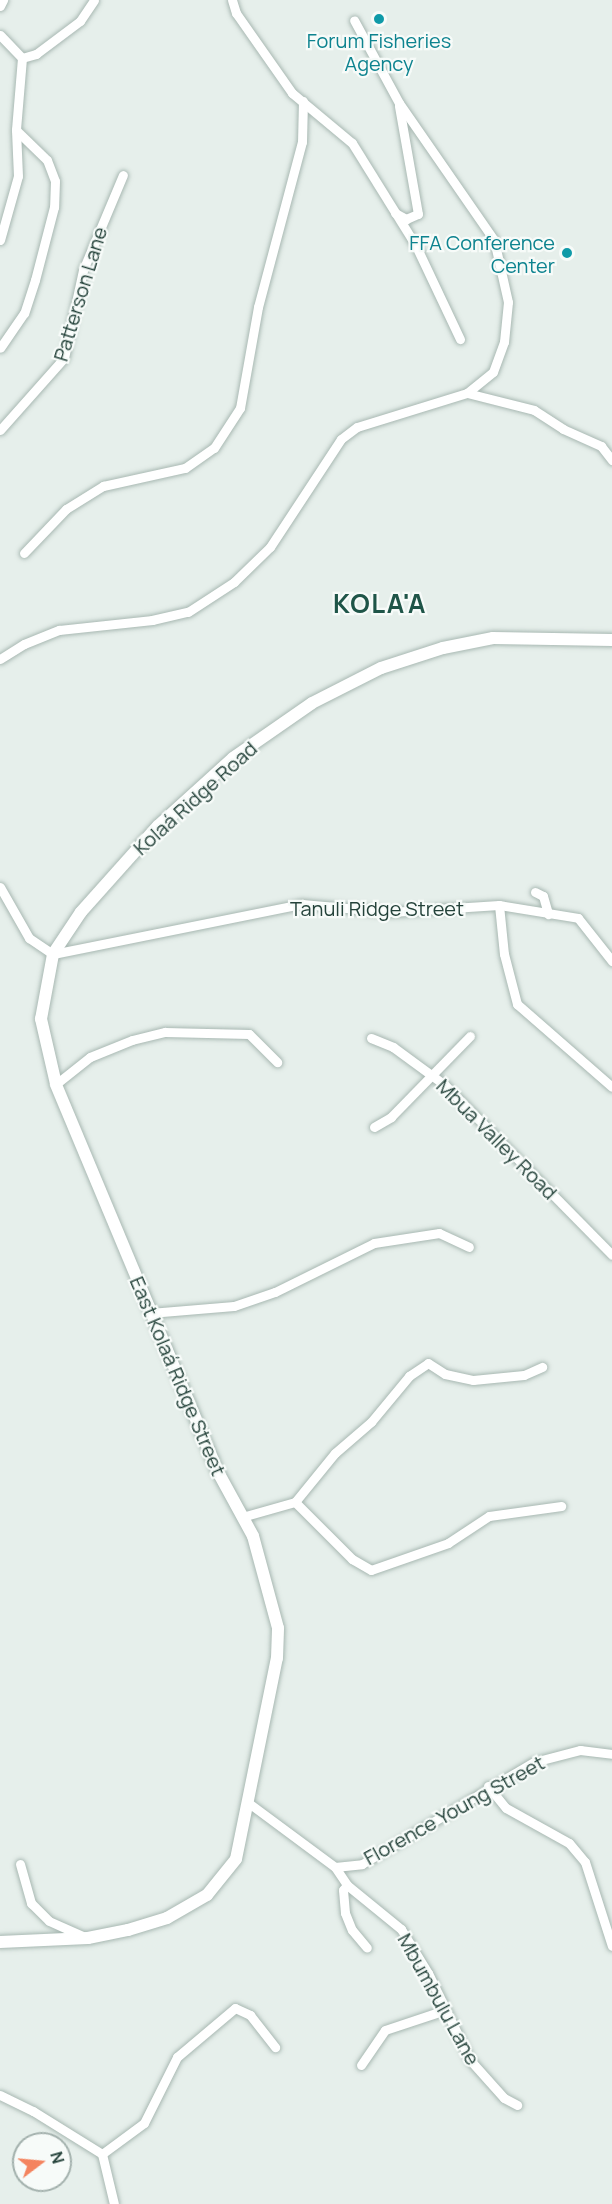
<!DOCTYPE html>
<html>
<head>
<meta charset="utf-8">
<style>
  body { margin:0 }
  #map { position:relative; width:612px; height:2204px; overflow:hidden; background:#e6efeb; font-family:Manrope,sans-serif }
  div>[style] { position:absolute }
  .roads { filter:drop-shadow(0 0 2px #a8b8b2) drop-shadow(0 0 2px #a8b8b2) }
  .minor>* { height:9px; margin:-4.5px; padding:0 4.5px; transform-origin:4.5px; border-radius:4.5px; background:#fff }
  .tertiary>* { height:12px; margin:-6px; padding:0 6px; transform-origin:6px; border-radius:6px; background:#fff }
  .dots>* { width:16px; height:16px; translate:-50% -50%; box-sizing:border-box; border:3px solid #f7fbf9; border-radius:50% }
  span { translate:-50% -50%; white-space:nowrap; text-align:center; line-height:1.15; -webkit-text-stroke:4.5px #f7fbf9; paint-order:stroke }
  .culture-label { font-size:20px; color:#0d838f }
  .right { translate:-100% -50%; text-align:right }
  .street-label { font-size:20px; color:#24423a }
  .district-label { font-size:26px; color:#1f5548; font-weight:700; letter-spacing:1.5px }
  .north { position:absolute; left:12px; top:2132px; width:60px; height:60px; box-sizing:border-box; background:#f7fbf9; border:2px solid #a3b1ad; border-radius:50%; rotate:74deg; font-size:16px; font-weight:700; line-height:24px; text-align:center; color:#24423a }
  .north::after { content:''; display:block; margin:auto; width:21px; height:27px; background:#f4845f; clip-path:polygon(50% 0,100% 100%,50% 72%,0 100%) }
</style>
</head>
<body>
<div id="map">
  <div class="roads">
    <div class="minor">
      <div style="left:232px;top:0;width:14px;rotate:73deg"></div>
      <div style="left:236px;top:13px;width:98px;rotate:55deg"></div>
      <div style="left:292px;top:93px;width:78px;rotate:39.8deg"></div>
      <div style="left:352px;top:143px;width:121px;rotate:58.1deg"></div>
      <div style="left:416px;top:246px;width:103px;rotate:64.7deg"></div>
      <div style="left:0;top:6px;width:7px;rotate:-63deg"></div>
      <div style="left:0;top:35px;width:32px;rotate:46deg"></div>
      <div style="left:22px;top:58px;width:72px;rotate:94.8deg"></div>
      <div style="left:16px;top:130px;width:43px;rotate:44.1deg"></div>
      <div style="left:47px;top:160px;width:22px;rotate:69deg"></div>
      <div style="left:55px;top:181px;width:26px;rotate:92deg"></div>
      <div style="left:54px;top:207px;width:75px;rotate:104.6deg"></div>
      <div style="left:35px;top:280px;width:35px;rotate:108deg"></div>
      <div style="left:24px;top:313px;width:42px;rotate:124.4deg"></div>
      <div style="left:22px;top:58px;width:15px;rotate:-16deg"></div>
      <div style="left:36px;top:54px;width:55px;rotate:-36.9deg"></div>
      <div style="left:80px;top:21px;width:25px;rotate:-56deg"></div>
      <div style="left:395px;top:213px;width:13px;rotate:29deg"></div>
      <div style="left:406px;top:219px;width:13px;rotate:-23deg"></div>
      <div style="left:418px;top:214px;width:110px;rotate:-100deg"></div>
      <div style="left:0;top:240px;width:66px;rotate:-74.3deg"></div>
      <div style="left:18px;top:176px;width:46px;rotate:-92.5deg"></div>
      <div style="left:467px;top:393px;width:69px;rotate:14.2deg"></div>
      <div style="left:534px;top:410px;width:35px;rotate:33deg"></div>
      <div style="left:563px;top:429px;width:42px;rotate:24.1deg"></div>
      <div style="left:601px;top:446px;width:18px;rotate:52deg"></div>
      <div style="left:0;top:430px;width:96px;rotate:-48.4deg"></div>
      <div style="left:64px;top:358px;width:90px;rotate:-77.8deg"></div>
      <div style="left:83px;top:270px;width:103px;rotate:-67.2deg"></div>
      <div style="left:24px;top:553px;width:61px;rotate:-46.3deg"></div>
      <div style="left:66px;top:509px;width:44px;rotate:-31.9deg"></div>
      <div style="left:103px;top:486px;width:84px;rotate:-12.4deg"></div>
      <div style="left:185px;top:468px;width:35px;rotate:-35deg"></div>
      <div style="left:214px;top:448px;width:48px;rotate:-57deg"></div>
      <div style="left:240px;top:408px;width:103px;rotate:-79.9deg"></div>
      <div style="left:258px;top:307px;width:171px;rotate:-75.1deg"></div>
      <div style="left:302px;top:142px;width:41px;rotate:-88.6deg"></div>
      <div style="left:0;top:659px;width:28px;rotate:-32deg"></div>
      <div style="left:24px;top:644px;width:38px;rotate:-22deg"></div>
      <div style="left:59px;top:630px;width:94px;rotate:-6.1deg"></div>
      <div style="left:152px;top:620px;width:37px;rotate:-13deg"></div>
      <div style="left:188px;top:612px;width:55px;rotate:-33.1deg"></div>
      <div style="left:234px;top:582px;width:50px;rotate:-44.2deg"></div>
      <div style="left:270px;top:547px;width:129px;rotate:-56.7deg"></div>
      <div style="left:341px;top:439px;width:20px;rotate:-37deg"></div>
      <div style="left:357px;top:427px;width:115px;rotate:-17.2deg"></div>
      <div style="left:467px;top:393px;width:33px;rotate:-39deg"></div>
      <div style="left:493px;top:372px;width:32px;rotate:-70deg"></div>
      <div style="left:504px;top:342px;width:40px;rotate:-84.3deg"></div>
      <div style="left:508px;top:302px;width:64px;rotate:-102.7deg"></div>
      <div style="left:494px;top:240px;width:167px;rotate:-124.7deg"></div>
      <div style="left:399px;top:103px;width:94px;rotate:-118.5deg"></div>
      <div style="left:0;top:887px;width:59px;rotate:60.4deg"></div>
      <div style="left:29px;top:938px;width:29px;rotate:34deg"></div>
      <div style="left:53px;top:954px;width:254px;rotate:-11.4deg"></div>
      <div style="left:302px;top:904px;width:89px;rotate:5.1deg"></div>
      <div style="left:391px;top:912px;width:108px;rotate:-3.7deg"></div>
      <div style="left:499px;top:905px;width:80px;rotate:9.3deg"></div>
      <div style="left:578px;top:918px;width:55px;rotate:51.7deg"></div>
      <div style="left:535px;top:892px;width:9px;rotate:27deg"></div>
      <div style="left:543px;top:896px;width:19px;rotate:74deg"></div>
      <div style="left:499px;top:905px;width:49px;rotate:84.2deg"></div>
      <div style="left:504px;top:954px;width:52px;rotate:75.4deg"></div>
      <div style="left:517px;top:1004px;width:126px;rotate:41.1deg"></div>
      <div style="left:371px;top:1038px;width:24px;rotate:22deg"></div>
      <div style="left:393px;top:1047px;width:64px;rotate:36.2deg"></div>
      <div style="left:445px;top:1085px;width:238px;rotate:45.5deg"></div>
      <div style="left:56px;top:1084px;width:43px;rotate:-38.5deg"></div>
      <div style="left:90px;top:1057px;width:45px;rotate:-22deg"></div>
      <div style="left:132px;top:1040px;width:34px;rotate:-14deg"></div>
      <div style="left:165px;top:1032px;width:84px;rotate:1.4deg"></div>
      <div style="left:249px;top:1034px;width:40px;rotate:45deg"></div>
      <div style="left:374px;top:1127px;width:20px;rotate:-30deg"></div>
      <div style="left:391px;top:1117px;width:113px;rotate:-45.7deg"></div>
      <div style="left:150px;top:1313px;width:84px;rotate:-4.8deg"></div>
      <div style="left:234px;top:1306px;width:43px;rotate:-18.9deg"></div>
      <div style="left:275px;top:1292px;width:110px;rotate:-26.3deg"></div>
      <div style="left:374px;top:1243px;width:66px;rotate:-8.7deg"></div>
      <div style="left:439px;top:1233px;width:33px;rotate:25deg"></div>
      <div style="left:295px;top:1502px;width:63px;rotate:-50.8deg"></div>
      <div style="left:335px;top:1453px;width:48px;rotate:-40.7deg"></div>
      <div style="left:371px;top:1422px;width:60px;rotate:-50.4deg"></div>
      <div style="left:409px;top:1376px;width:23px;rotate:-34deg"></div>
      <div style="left:428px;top:1363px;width:20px;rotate:33deg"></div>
      <div style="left:445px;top:1374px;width:29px;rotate:12deg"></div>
      <div style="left:473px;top:1380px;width:51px;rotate:-5.6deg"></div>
      <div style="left:524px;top:1375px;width:20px;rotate:-24deg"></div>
      <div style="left:242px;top:1517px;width:55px;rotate:-15.8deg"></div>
      <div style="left:295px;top:1502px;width:81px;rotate:45deg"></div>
      <div style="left:352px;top:1559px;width:22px;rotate:30deg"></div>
      <div style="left:371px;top:1570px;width:82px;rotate:-19.3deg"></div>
      <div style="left:448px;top:1543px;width:49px;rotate:-33.4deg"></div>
      <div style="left:489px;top:1516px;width:73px;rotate:-7.9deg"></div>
      <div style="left:488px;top:1786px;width:28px;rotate:51deg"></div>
      <div style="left:506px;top:1808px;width:72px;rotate:29.1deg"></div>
      <div style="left:569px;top:1843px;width:25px;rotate:50deg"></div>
      <div style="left:585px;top:1862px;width:88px;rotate:72.2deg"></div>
      <div style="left:246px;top:1801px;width:111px;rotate:36.6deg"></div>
      <div style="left:335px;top:1867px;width:27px;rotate:-6deg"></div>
      <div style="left:362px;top:1864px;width:200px;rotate:-30.7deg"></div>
      <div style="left:534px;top:1762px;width:48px;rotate:-14.6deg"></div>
      <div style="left:580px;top:1750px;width:32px;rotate:7deg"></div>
      <div style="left:20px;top:1864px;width:41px;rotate:74.2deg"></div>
      <div style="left:31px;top:1903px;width:25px;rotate:45deg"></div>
      <div style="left:49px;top:1921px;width:39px;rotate:24deg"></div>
      <div style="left:335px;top:1867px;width:22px;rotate:56deg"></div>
      <div style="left:347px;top:1885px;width:70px;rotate:39.2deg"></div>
      <div style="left:401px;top:1929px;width:52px;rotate:58.5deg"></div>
      <div style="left:428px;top:1973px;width:97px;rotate:64.2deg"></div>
      <div style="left:470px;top:2060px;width:51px;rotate:48.2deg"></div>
      <div style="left:504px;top:2098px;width:15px;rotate:28deg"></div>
      <div style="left:347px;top:1885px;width:6px;rotate:129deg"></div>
      <div style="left:343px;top:1890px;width:23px;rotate:85deg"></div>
      <div style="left:345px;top:1913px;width:18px;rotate:68deg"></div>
      <div style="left:352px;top:1930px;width:23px;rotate:50deg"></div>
      <div style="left:361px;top:2065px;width:42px;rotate:-55.6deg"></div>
      <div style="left:385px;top:2030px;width:63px;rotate:-18.4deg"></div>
      <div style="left:0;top:2095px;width:37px;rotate:26deg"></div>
      <div style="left:33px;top:2111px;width:81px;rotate:31.9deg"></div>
      <div style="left:102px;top:2154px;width:51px;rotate:76.5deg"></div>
      <div style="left:102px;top:2154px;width:52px;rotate:-36.4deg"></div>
      <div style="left:144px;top:2123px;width:74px;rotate:-63.4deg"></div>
      <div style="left:177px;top:2057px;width:76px;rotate:-40.2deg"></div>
      <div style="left:235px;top:2008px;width:17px;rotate:25deg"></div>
      <div style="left:250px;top:2015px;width:41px;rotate:52deg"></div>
    </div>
    <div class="tertiary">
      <div style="left:0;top:1942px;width:88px;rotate:-2.6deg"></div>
      <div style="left:88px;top:1938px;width:41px;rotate:-11.3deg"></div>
      <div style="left:128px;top:1930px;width:41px;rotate:-17.1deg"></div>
      <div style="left:167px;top:1918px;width:46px;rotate:-29.9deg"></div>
      <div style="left:207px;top:1895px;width:46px;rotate:-51.1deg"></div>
      <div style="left:236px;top:1859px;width:205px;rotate:-78.5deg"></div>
      <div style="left:277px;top:1658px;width:30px;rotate:-88deg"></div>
      <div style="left:278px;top:1628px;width:95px;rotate:-105.2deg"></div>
      <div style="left:253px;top:1536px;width:73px;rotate:-118.7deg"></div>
      <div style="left:218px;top:1472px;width:420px;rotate:-112.7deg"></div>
      <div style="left:56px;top:1084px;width:67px;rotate:-103deg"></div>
      <div style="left:41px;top:1019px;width:66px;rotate:-79.5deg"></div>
      <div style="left:53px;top:954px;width:50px;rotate:-56.3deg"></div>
      <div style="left:81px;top:912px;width:115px;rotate:-48.2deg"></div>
      <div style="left:158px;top:826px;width:101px;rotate:-42.2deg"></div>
      <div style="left:233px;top:758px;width:96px;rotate:-34.8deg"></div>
      <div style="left:312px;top:703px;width:77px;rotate:-26.9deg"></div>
      <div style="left:381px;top:668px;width:65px;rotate:-17.9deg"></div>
      <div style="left:443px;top:648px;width:51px;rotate:-11.3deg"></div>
      <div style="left:493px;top:638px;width:119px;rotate:1deg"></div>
    </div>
  </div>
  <div class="dots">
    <div style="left:379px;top:19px;background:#0f9aa8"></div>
    <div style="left:567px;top:253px;background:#0f9aa8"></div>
  </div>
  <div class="culture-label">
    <span style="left:379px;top:52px">Forum Fisheries<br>Agency</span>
    <span class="right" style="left:555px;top:254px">FFA Conference<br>Center</span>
  </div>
  <div class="street-label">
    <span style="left:80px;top:294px;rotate:-73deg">Patterson Lane</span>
    <span style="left:195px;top:798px;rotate:-42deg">Kolaá Ridge Road</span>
    <span style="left:377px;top:908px">Tanuli Ridge Street</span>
    <span style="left:497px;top:1139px;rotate:45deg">Mbua Valley Road</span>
    <span style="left:178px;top:1376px;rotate:67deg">East Kolaá Ridge Street</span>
    <span style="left:454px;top:1810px;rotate:-29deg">Florence Young Street</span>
    <span style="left:439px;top:1999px;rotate:61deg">Mbumbulu Lane</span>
  </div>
  <div class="district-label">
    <span style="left:380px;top:604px">KOLA'A</span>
  </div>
  <div class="north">N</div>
</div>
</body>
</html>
